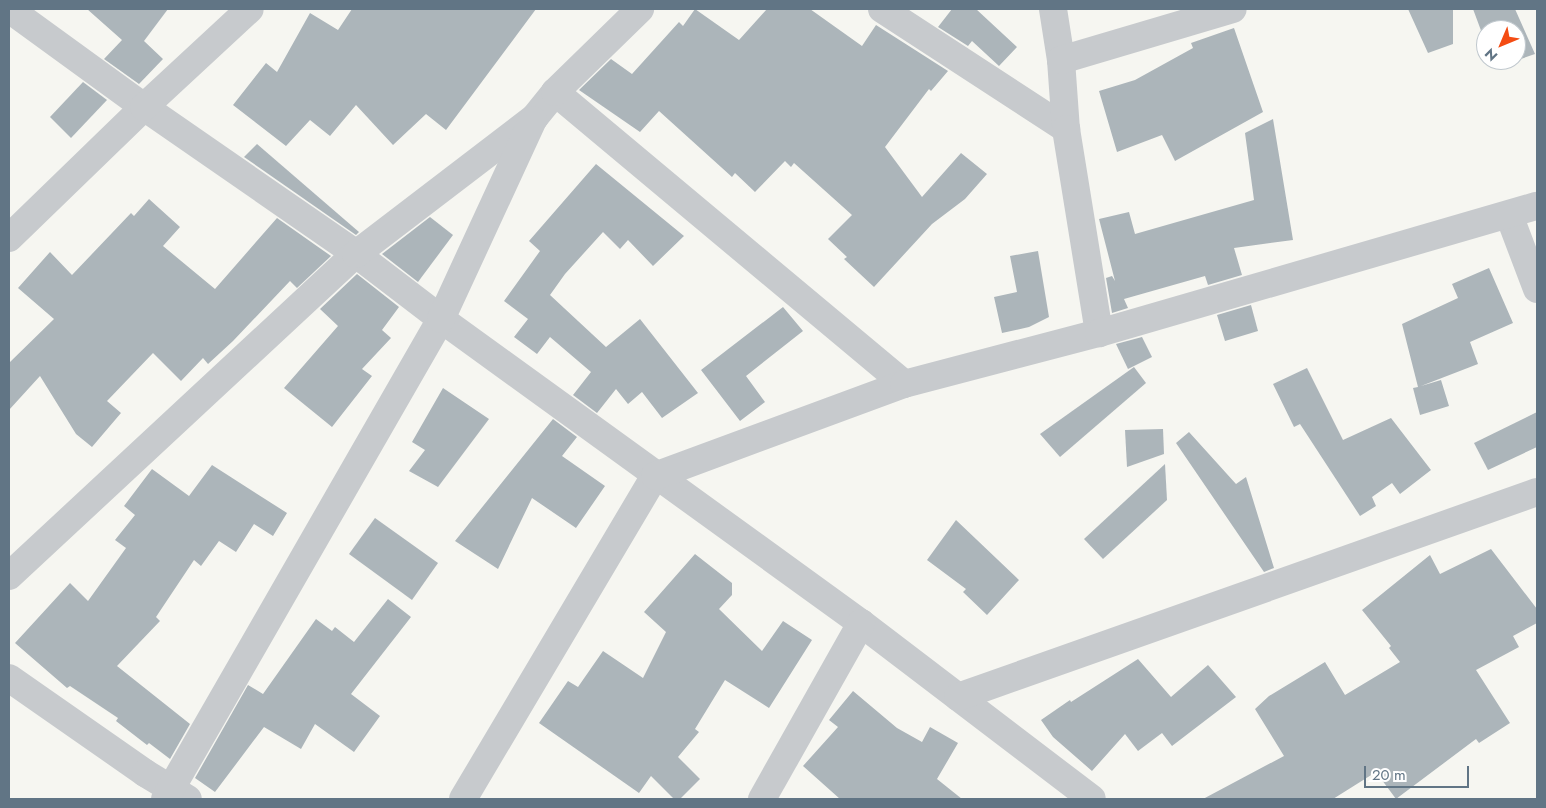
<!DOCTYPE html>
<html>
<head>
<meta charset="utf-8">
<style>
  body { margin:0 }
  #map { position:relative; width:1546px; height:808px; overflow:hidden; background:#f6f6f1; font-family:Jost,sans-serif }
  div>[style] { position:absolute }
  .building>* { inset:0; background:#acb5ba }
  .minor>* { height:28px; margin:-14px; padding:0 14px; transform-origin:14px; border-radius:14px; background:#c7cacd }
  span { translate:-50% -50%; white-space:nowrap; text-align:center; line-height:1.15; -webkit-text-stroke:5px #fff; paint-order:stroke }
  .frame { position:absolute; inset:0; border:10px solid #617585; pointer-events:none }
  .north { position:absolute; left:1476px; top:20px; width:50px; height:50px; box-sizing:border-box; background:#fff; border:1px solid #c0c8ce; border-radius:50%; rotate:225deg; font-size:14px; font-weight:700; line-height:20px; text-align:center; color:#617585 }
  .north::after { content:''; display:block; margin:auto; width:18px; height:22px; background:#f44c13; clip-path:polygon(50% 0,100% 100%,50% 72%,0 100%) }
  .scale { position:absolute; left:1364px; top:766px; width:105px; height:22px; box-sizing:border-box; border:2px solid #617585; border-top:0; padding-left:6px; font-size:15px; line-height:18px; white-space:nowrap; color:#617585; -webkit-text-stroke:4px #fff; paint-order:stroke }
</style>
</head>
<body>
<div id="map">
  <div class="building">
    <div style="clip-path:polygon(87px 9px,168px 9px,144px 41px,163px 59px,139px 84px,104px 59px,122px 40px)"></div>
    <div style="clip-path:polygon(352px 9px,536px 9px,446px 130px,426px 114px,393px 145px,356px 105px,330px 136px,310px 120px,286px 146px,233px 105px,266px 63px,277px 72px,310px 13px,338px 30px)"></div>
    <div style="clip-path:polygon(695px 9px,739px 40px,767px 9px,810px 9px,862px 46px,876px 25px,948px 71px,931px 91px,929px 89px,885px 147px,922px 197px,961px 153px,987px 174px,965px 199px,932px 224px,874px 287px,844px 259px,847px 257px,828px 239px,852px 215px,794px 163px,791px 167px,785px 161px,755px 192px,735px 173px,732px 177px,659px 111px,640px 132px,579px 90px,611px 59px,632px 74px,679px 22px,683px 26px)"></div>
    <div style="clip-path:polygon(952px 9px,976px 9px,1017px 47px,999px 66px,972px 41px,968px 46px,938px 27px)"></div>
    <div style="clip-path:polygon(1408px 9px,1453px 9px,1453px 44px,1428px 53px)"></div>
    <div style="clip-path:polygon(1473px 9px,1515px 9px,1535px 54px,1495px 68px,1492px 60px,1516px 60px,1516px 30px,1486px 30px,1486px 44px)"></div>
    <div style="clip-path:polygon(1234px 28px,1263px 112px,1175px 161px,1162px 135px,1117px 152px,1099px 91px,1135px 80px,1193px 48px,1191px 43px)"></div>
    <div style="clip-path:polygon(83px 82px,107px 100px,71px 138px,50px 117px)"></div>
    <div style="clip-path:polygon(1273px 119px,1293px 240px,1234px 248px,1242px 275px,1208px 285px,1205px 276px,1124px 299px,1128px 308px,1112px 313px,1106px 278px,1112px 276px,1115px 281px,1099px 219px,1129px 212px,1135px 234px,1254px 200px,1245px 133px)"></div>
    <div style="clip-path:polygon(257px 144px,359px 232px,356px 235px,244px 157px)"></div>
    <div style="clip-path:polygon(596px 164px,684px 236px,653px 266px,628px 240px,620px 249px,603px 232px,565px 274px,550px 295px,606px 347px,640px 319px,698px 393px,662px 418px,642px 392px,628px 404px,616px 389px,597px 413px,573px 395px,591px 372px,550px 337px,537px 354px,514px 337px,528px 319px,504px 301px,540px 251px,529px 241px)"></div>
    <div style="clip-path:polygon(149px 199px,180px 227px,163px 246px,215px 289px,277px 218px,331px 256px,297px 288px,290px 281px,233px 341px,208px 364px,203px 358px,181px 381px,153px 353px,107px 401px,121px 413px,92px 447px,76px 434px,40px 376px,9px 410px,9px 363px,54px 319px,18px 288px,50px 252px,72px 275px,131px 213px,134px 216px)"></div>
    <div style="clip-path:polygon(430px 217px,453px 235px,418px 282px,382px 254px)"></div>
    <div style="clip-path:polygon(1038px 251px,1049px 317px,1029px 327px,1002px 333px,994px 297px,1017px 292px,1010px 256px)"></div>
    <div style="clip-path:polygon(1489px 268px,1513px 323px,1470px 342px,1478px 364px,1421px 386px,1441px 380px,1449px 406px,1420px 415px,1413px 388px,1418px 387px,1402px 324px,1458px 298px,1452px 284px)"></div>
    <div style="clip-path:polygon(357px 274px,399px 307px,382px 330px,391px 338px,362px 369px,372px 376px,332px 427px,284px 388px,338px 326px,320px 309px)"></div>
    <div style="clip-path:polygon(1251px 305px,1258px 331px,1225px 341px,1217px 315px)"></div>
    <div style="clip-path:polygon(783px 307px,803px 331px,746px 376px,765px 402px,740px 421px,701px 370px)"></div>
    <div style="clip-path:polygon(1142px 337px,1152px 357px,1128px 369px,1116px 344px)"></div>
    <div style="clip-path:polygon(1134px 367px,1146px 383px,1060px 457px,1040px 434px)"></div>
    <div style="clip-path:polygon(1307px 368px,1343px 440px,1391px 418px,1431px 470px,1400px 494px,1392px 483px,1372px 497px,1376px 506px,1360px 516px,1300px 424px,1294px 427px,1273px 384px)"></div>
    <div style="clip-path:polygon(443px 388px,489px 419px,438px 487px,409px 471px,425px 450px,412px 442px)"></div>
    <div style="clip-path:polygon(1537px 412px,1537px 447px,1488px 470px,1474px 443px)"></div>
    <div style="clip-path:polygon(553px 419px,577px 437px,562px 456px,605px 486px,576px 528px,532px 498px,498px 569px,455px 541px)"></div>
    <div style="clip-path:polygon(1163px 429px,1164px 454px,1127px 467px,1125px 430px)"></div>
    <div style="clip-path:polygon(1189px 432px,1236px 484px,1246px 477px,1274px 568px,1264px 572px,1176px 443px)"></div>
    <div style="clip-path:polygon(1165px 464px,1167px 500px,1103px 559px,1084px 539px)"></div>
    <div style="clip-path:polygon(212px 465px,287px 513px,273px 536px,254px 524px,236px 552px,219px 541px,201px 566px,194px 560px,156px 617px,160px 621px,117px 666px,190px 724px,170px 759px,149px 743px,147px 745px,116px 721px,118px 718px,70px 686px,67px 688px,15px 643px,70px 583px,88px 601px,126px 548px,115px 540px,135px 515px,124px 506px,152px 469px,189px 496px)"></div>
    <div style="clip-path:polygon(375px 518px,438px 563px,412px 600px,349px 554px)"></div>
    <div style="clip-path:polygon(956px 520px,1019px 580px,987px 615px,963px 592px,966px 589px,927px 560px)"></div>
    <div style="clip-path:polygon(1491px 549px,1537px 609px,1537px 623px,1513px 636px,1519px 647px,1476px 670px,1510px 723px,1479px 743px,1476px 739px,1396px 799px,1376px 772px,1333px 799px,1203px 799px,1284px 756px,1255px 709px,1269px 696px,1325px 662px,1345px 695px,1400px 662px,1389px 648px,1391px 646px,1362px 610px,1430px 555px,1440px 574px)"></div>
    <div style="clip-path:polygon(695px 554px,732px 583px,732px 595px,719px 609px,762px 651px,783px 621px,812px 640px,769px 708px,725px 680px,695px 729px,699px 732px,678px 757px,700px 779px,680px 799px,674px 799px,651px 776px,639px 793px,539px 723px,568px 681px,578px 687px,603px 651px,643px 678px,666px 632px,644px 612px)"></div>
    <div style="clip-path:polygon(388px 599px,411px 617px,351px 694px,380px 716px,354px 752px,315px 724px,301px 749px,264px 727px,215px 792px,195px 778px,248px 685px,263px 694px,316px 619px,332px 631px,335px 627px,354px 642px)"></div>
    <div style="clip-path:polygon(1138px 659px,1171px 697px,1208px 665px,1236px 697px,1172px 746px,1162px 733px,1138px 751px,1125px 734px,1092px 771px,1053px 737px,1041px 720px,1070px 700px,1071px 702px)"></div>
    <div style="clip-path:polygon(853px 691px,897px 728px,922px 742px,930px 727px,958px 743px,937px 779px,962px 799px,840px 799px,803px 766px,838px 727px,829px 720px)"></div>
  </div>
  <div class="minor">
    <div style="left:9px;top:9px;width:167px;rotate:36deg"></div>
    <div style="left:144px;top:107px;width:258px;rotate:34.7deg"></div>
    <div style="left:356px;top:254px;width:107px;rotate:37.4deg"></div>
    <div style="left:441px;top:319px;width:518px;rotate:35.9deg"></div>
    <div style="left:861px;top:623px;width:290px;rotate:37.3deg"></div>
    <div style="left:882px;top:9px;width:220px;rotate:33.1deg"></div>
    <div style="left:1053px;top:9px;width:52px;rotate:81.1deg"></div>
    <div style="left:1061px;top:60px;width:69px;rotate:85.9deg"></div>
    <div style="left:1066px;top:129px;width:207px;rotate:80.8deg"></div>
    <div style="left:1061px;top:60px;width:179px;rotate:-16.5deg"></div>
    <div style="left:555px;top:92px;width:455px;rotate:39.9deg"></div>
    <div style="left:1509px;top:215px;width:79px;rotate:69.3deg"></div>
    <div style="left:9px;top:238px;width:188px;rotate:-44.1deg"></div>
    <div style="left:144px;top:107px;width:144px;rotate:-42.8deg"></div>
    <div style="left:9px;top:576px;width:473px;rotate:-42.9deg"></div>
    <div style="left:356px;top:254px;width:225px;rotate:-37.4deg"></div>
    <div style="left:535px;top:117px;width:32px;rotate:-51deg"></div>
    <div style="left:555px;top:92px;width:119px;rotate:-44.3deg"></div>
    <div style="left:9px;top:678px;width:166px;rotate:34.9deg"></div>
    <div style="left:145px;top:773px;width:50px;rotate:31.2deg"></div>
    <div style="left:958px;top:697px;width:614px;rotate:-19.5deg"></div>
    <div style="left:165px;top:799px;width:554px;rotate:-60.1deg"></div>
    <div style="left:441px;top:319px;width:219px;rotate:-65.2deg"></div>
    <div style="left:463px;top:799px;width:376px;rotate:-59.3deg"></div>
    <div style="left:655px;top:476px;width:265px;rotate:-20.3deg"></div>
    <div style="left:904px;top:384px;width:202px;rotate:-14.7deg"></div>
    <div style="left:1099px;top:333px;width:456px;rotate:-16.2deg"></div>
    <div style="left:762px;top:799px;width:202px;rotate:-60.6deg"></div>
  </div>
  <div class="frame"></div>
  <div class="north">N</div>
  <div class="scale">20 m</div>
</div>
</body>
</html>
